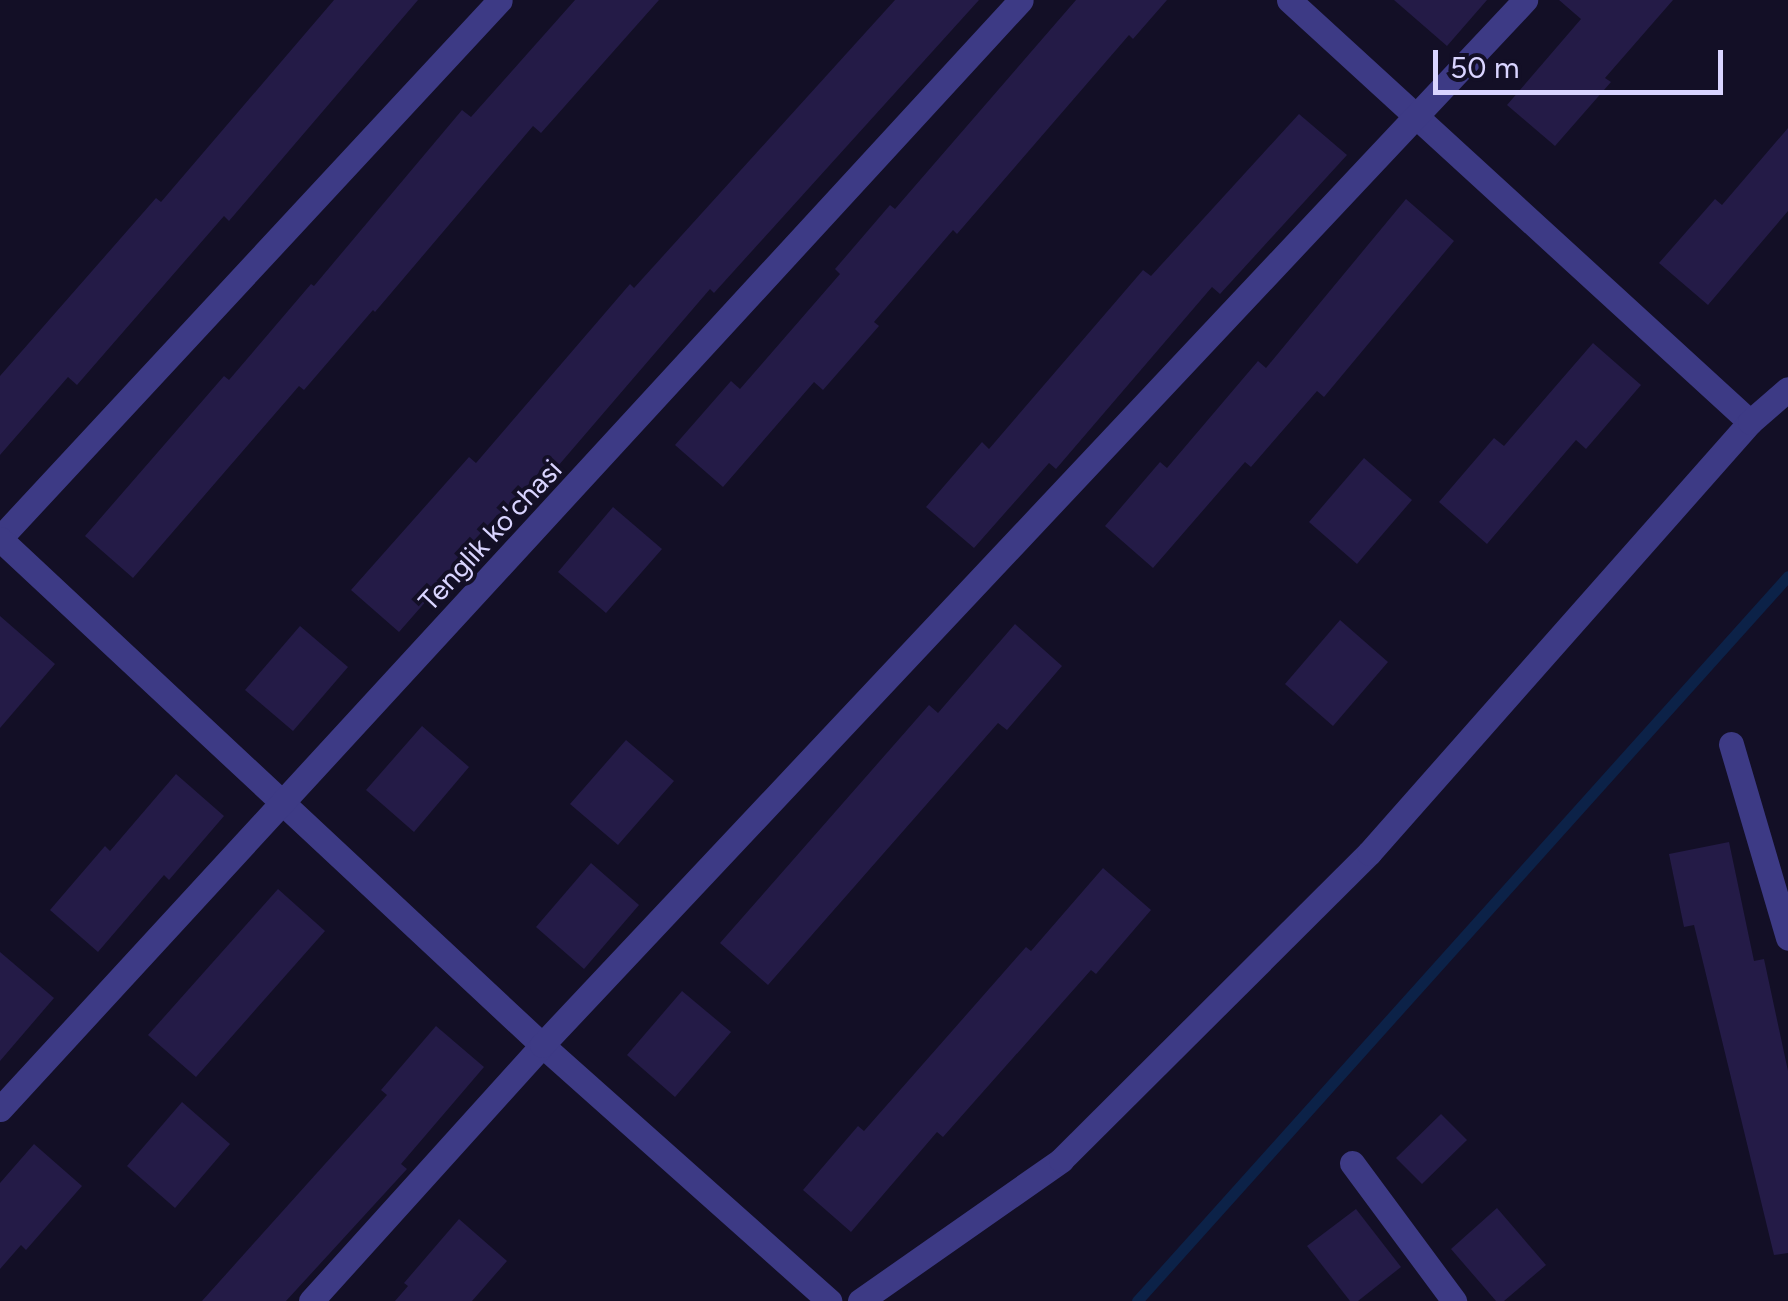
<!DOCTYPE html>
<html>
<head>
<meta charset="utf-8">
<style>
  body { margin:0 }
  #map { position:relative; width:1788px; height:1301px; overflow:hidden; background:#130f26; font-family:Figtree,sans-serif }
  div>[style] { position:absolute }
  .stream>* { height:11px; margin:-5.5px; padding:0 5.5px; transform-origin:5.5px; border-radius:5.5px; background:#0c2248 }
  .building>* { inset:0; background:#241b47 }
  .minor>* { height:25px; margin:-12.5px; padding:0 12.5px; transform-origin:12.5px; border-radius:12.5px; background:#3d3a85 }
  span { translate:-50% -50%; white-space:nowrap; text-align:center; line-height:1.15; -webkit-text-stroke:8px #130f26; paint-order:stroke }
  .street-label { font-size:28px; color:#d9d4ff }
  .scale { position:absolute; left:1433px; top:50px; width:290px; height:45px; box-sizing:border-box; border:5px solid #d9d4ff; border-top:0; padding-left:12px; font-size:30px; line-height:35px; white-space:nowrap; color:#d9d4ff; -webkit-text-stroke:8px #130f26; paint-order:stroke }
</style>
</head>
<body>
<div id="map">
  <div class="stream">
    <div style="left:1137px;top:1301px;width:974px;rotate:-48.08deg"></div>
  </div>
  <div class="building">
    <div style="clip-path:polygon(334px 0,418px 0,229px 221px,224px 216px,77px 385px,68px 377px,0 455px,0 376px,156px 198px,161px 202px)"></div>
    <div style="clip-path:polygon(575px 0,659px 0,541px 133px,533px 126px,375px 312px,373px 310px,304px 390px,299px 386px,133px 578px,85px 536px,224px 376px,229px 380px,311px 284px,314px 286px,462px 110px,471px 117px)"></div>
    <div style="clip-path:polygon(895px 0,979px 0,714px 293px,710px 289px,558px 466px,550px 460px,399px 632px,351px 590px,469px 457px,476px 463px,630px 284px,634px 288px)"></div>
    <div style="clip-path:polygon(1076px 0,1167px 0,1133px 39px,1129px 35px,957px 234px,953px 230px,874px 322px,879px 326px,823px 390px,814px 382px,723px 487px,675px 445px,731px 381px,740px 389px,840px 274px,835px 269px,890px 205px,895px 209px)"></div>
    <div style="clip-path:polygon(1394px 0,1487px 0,1447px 46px)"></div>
    <div style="clip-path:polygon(1559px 0,1673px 0,1605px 78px,1611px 82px,1555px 146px,1507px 105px,1581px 19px)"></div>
    <div style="clip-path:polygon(1299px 114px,1347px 155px,1220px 294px,1212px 287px,1056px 469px,1049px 463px,974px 548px,926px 507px,982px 442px,989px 449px,1143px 270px,1151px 276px)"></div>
    <div style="clip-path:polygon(1788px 128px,1788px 211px,1708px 305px,1659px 263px,1715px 199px,1722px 205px)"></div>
    <div style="clip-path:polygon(1406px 199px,1454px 241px,1324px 397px,1317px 391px,1251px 467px,1245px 462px,1153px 568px,1105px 526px,1160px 462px,1167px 468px,1258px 361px,1266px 368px)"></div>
    <div style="clip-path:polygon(1593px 343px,1641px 385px,1586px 449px,1576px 440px,1487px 544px,1439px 502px,1494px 438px,1504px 446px)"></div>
    <div style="clip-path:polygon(1364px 458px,1412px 500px,1357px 564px,1309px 522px)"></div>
    <div style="clip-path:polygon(613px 507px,662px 549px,606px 613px,558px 572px)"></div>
    <div style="clip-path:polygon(0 616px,55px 664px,0 728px)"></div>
    <div style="clip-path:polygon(1340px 620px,1388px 662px,1333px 726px,1285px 684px)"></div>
    <div style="clip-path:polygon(1015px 624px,1062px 666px,1007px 730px,998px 723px,768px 985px,720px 943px,929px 705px,938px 713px)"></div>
    <div style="clip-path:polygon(300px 626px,348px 667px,293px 731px,245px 690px)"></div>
    <div style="clip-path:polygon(422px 726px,469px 767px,414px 832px,366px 790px)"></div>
    <div style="clip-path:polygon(626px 740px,674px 781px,618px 845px,570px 804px)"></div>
    <div style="clip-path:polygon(176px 774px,224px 816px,169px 880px,164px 875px,98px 952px,50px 910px,105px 846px,110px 851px)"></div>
    <div style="clip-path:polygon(1729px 842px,1754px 961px,1764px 959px,1788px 1071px,1788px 1253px,1774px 1255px,1694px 925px,1684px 927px,1669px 854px)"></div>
    <div style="clip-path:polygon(591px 863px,639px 905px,584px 969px,536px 927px)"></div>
    <div style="clip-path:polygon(1103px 868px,1151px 910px,1096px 974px,1091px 970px,943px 1137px,937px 1132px,851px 1232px,803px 1190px,858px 1126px,864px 1131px,1026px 947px,1031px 951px)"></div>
    <div style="clip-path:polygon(278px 889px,325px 931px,196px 1077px,148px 1035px)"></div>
    <div style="clip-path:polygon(0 952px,54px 998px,0 1061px)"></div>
    <div style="clip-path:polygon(682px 991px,731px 1032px,675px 1097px,627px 1055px)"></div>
    <div style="clip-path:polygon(436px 1026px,484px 1067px,401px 1164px,407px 1169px,286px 1301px,202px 1301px,387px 1095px,381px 1090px)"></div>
    <div style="clip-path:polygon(182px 1102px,230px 1144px,175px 1208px,127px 1166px)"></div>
    <div style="clip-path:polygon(1441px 1114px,1467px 1140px,1422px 1184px,1396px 1158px)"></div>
    <div style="clip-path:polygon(34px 1144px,82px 1186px,26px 1250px,21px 1245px,0 1269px,0 1183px)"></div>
    <div style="clip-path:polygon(1497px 1208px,1546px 1265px,1504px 1301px,1496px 1301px,1451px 1249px)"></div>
    <div style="clip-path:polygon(1356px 1209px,1401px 1267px,1358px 1301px,1350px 1301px,1307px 1246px)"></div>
    <div style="clip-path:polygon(459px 1219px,507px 1261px,472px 1301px,395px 1301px,408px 1286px,404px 1283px)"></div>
  </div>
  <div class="minor">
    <div style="left:1289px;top:0;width:625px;rotate:42.47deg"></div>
    <div style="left:0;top:538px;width:734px;rotate:-47.1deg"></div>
    <div style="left:0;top:539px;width:741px;rotate:43.03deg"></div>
    <div style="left:542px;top:1045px;width:385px;rotate:41.7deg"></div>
    <div style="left:1731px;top:744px;width:202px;rotate:73.6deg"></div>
    <div style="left:0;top:1109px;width:1507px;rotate:-47.37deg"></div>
    <div style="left:1352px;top:1163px;width:172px;rotate:53.5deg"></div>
    <div style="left:311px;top:1301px;width:345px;rotate:-47.9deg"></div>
    <div style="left:542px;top:1045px;width:1435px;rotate:-46.75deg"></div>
    <div style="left:860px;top:1301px;width:246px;rotate:-35deg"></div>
    <div style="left:1061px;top:1160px;width:435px;rotate:-44.9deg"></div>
    <div style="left:1369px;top:853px;width:575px;rotate:-48.52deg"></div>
    <div style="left:1750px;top:422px;width:50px;rotate:-41deg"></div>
  </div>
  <div class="street-label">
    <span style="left:490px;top:535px;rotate:-47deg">Tenglik ko'chasi</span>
  </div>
  <div class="scale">50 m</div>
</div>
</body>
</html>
